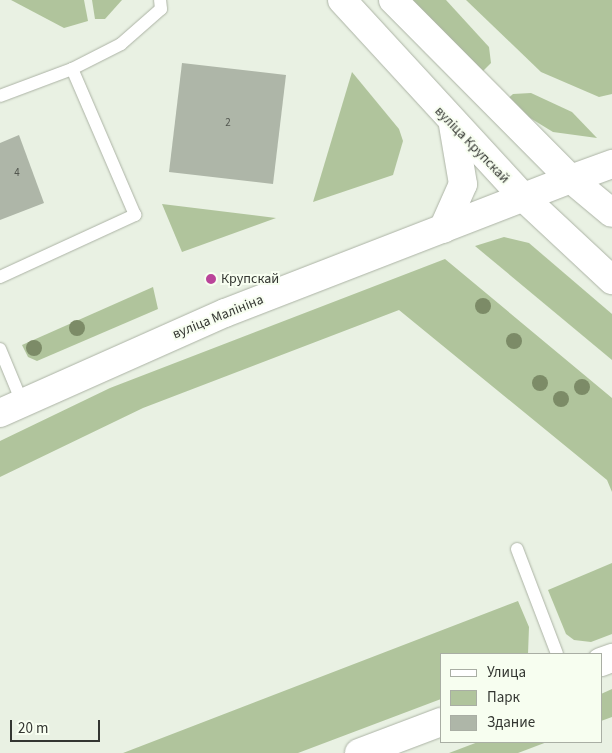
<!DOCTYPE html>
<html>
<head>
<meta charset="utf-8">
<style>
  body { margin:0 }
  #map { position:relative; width:612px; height:753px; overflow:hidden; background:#e9f1e3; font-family:"Source Sans 3",sans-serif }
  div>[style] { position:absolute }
  .green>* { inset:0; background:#b0c49c }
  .building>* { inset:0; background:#aeb6a8 }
  .roads { filter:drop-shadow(0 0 1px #acb3a5) drop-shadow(0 0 1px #acb3a5) }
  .service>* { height:12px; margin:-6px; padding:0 6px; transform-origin:6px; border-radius:6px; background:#fff }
  .tertiary>* { height:28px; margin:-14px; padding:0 14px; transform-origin:14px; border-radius:14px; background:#fff }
  .secondary>* { height:28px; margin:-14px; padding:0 14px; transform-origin:14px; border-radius:14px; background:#fff }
  .primary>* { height:28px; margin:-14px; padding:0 14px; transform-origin:14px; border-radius:14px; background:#fff }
  .trees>* { width:16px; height:16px; margin:-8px; border-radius:50%; background:#7c8b67 }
  .dots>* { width:14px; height:14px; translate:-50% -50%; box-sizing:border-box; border:2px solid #f7fef0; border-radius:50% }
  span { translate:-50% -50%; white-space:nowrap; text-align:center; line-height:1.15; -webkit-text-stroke:4px #f7fef0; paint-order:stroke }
  .number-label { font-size:11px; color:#52564f }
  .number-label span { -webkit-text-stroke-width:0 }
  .street-label { font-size:14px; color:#333631 }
  .poi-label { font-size:14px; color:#333631 }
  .left { translate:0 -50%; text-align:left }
  .legend { position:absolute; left:440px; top:653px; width:162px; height:90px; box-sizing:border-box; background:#f7fef0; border:1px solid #a9aea4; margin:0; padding:6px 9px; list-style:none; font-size:15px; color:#333631 }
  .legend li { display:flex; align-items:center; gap:10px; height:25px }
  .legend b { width:25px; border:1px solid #a9aea4 }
  .scale { position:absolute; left:10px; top:720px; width:90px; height:22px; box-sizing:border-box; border:2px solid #333631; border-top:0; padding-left:6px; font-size:15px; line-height:18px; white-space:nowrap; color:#333631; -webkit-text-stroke:4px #f7fef0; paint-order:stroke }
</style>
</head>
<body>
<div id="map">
  <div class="green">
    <div style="clip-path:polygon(11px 0,84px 0,88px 21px,64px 28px)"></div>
    <div style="clip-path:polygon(92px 0,122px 0,105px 19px,95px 19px)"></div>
    <div style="clip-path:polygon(407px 0,446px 0,489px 47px,491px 63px,478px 76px)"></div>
    <div style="clip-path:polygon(466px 0,612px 0,612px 94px,599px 97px,541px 72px)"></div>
    <div style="clip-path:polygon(352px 72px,399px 129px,403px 141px,393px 175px,313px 202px)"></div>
    <div style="clip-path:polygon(531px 93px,572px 112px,597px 138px,553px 132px,504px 102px,513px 94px)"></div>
    <div style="clip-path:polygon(162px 204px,276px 218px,182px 252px)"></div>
    <div style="clip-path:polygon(504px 237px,529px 243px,612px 314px,612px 360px,475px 246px)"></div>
    <div style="clip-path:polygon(445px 259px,612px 398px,612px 492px,607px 480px,399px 310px,143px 408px,0 477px,0 441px,110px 388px)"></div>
    <div style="clip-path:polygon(153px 287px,158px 309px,37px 361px,28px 357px,22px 345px)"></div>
    <div style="clip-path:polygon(612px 563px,612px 634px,591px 642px,574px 640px,566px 634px,548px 590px)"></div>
    <div style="clip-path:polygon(518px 601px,529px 627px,528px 654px,441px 654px,441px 699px,298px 753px,123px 753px)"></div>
    <div style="clip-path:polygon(612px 689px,612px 717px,601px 721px,601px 694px)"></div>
    <div style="clip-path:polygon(478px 742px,547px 742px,518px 753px,449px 753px)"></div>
  </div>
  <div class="building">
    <div style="clip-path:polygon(182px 63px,286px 75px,273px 184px,169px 172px)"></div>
    <div style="clip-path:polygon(19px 135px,44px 203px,0 220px,0 143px)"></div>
  </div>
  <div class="roads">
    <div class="service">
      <div style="left:0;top:96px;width:77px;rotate:-20.6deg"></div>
      <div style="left:0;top:277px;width:149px;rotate:-24.7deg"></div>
      <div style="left:135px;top:215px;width:159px;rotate:-113.3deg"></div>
      <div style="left:72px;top:69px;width:55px;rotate:-27deg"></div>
      <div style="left:121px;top:44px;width:53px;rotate:-41.2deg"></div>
      <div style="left:161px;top:9px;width:9px;rotate:-96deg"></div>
      <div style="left:0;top:349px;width:57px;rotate:67.5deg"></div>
      <div style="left:517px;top:549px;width:112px;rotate:69.1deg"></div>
    </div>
    <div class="tertiary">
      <div style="left:342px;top:0;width:268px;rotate:47.4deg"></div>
      <div style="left:393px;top:0;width:252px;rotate:45.2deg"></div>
    </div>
    <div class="secondary">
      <div style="left:571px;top:179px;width:44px;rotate:-20.1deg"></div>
    </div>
    <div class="primary">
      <div style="left:523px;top:197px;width:122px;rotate:43deg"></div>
      <div style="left:443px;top:229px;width:49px;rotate:-66deg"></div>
      <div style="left:463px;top:184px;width:60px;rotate:-99.6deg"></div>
      <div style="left:0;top:413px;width:246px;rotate:-24deg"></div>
      <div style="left:225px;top:313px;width:371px;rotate:-21.2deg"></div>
      <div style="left:571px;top:179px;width:53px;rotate:39.7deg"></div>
      <div style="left:601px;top:662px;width:12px;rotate:-20deg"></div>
      <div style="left:359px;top:753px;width:88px;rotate:-20.7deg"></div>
    </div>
  </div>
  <div class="trees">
    <div style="left:483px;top:306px"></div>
    <div style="left:77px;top:328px"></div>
    <div style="left:514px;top:341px"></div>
    <div style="left:34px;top:348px"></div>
    <div style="left:540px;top:383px"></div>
    <div style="left:582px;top:387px"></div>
    <div style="left:561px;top:399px"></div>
  </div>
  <div class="dots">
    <div style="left:211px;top:279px;background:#ba449a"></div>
  </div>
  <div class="number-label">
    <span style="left:228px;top:123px">2</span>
    <span style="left:17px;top:173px">4</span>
  </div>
  <div class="street-label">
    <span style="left:472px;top:145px;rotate:46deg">вуліца Крупскай</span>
    <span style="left:218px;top:317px;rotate:-22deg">вуліца Малініна</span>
  </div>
  <div class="poi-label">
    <span class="left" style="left:221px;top:279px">Крупскай</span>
  </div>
  <ul class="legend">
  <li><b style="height:6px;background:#fff"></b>Улица</li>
  <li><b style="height:14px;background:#b0c49c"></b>Парк</li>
  <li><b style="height:14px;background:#aeb6a8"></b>Здание</li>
  </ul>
  <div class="scale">20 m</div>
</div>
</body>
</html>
